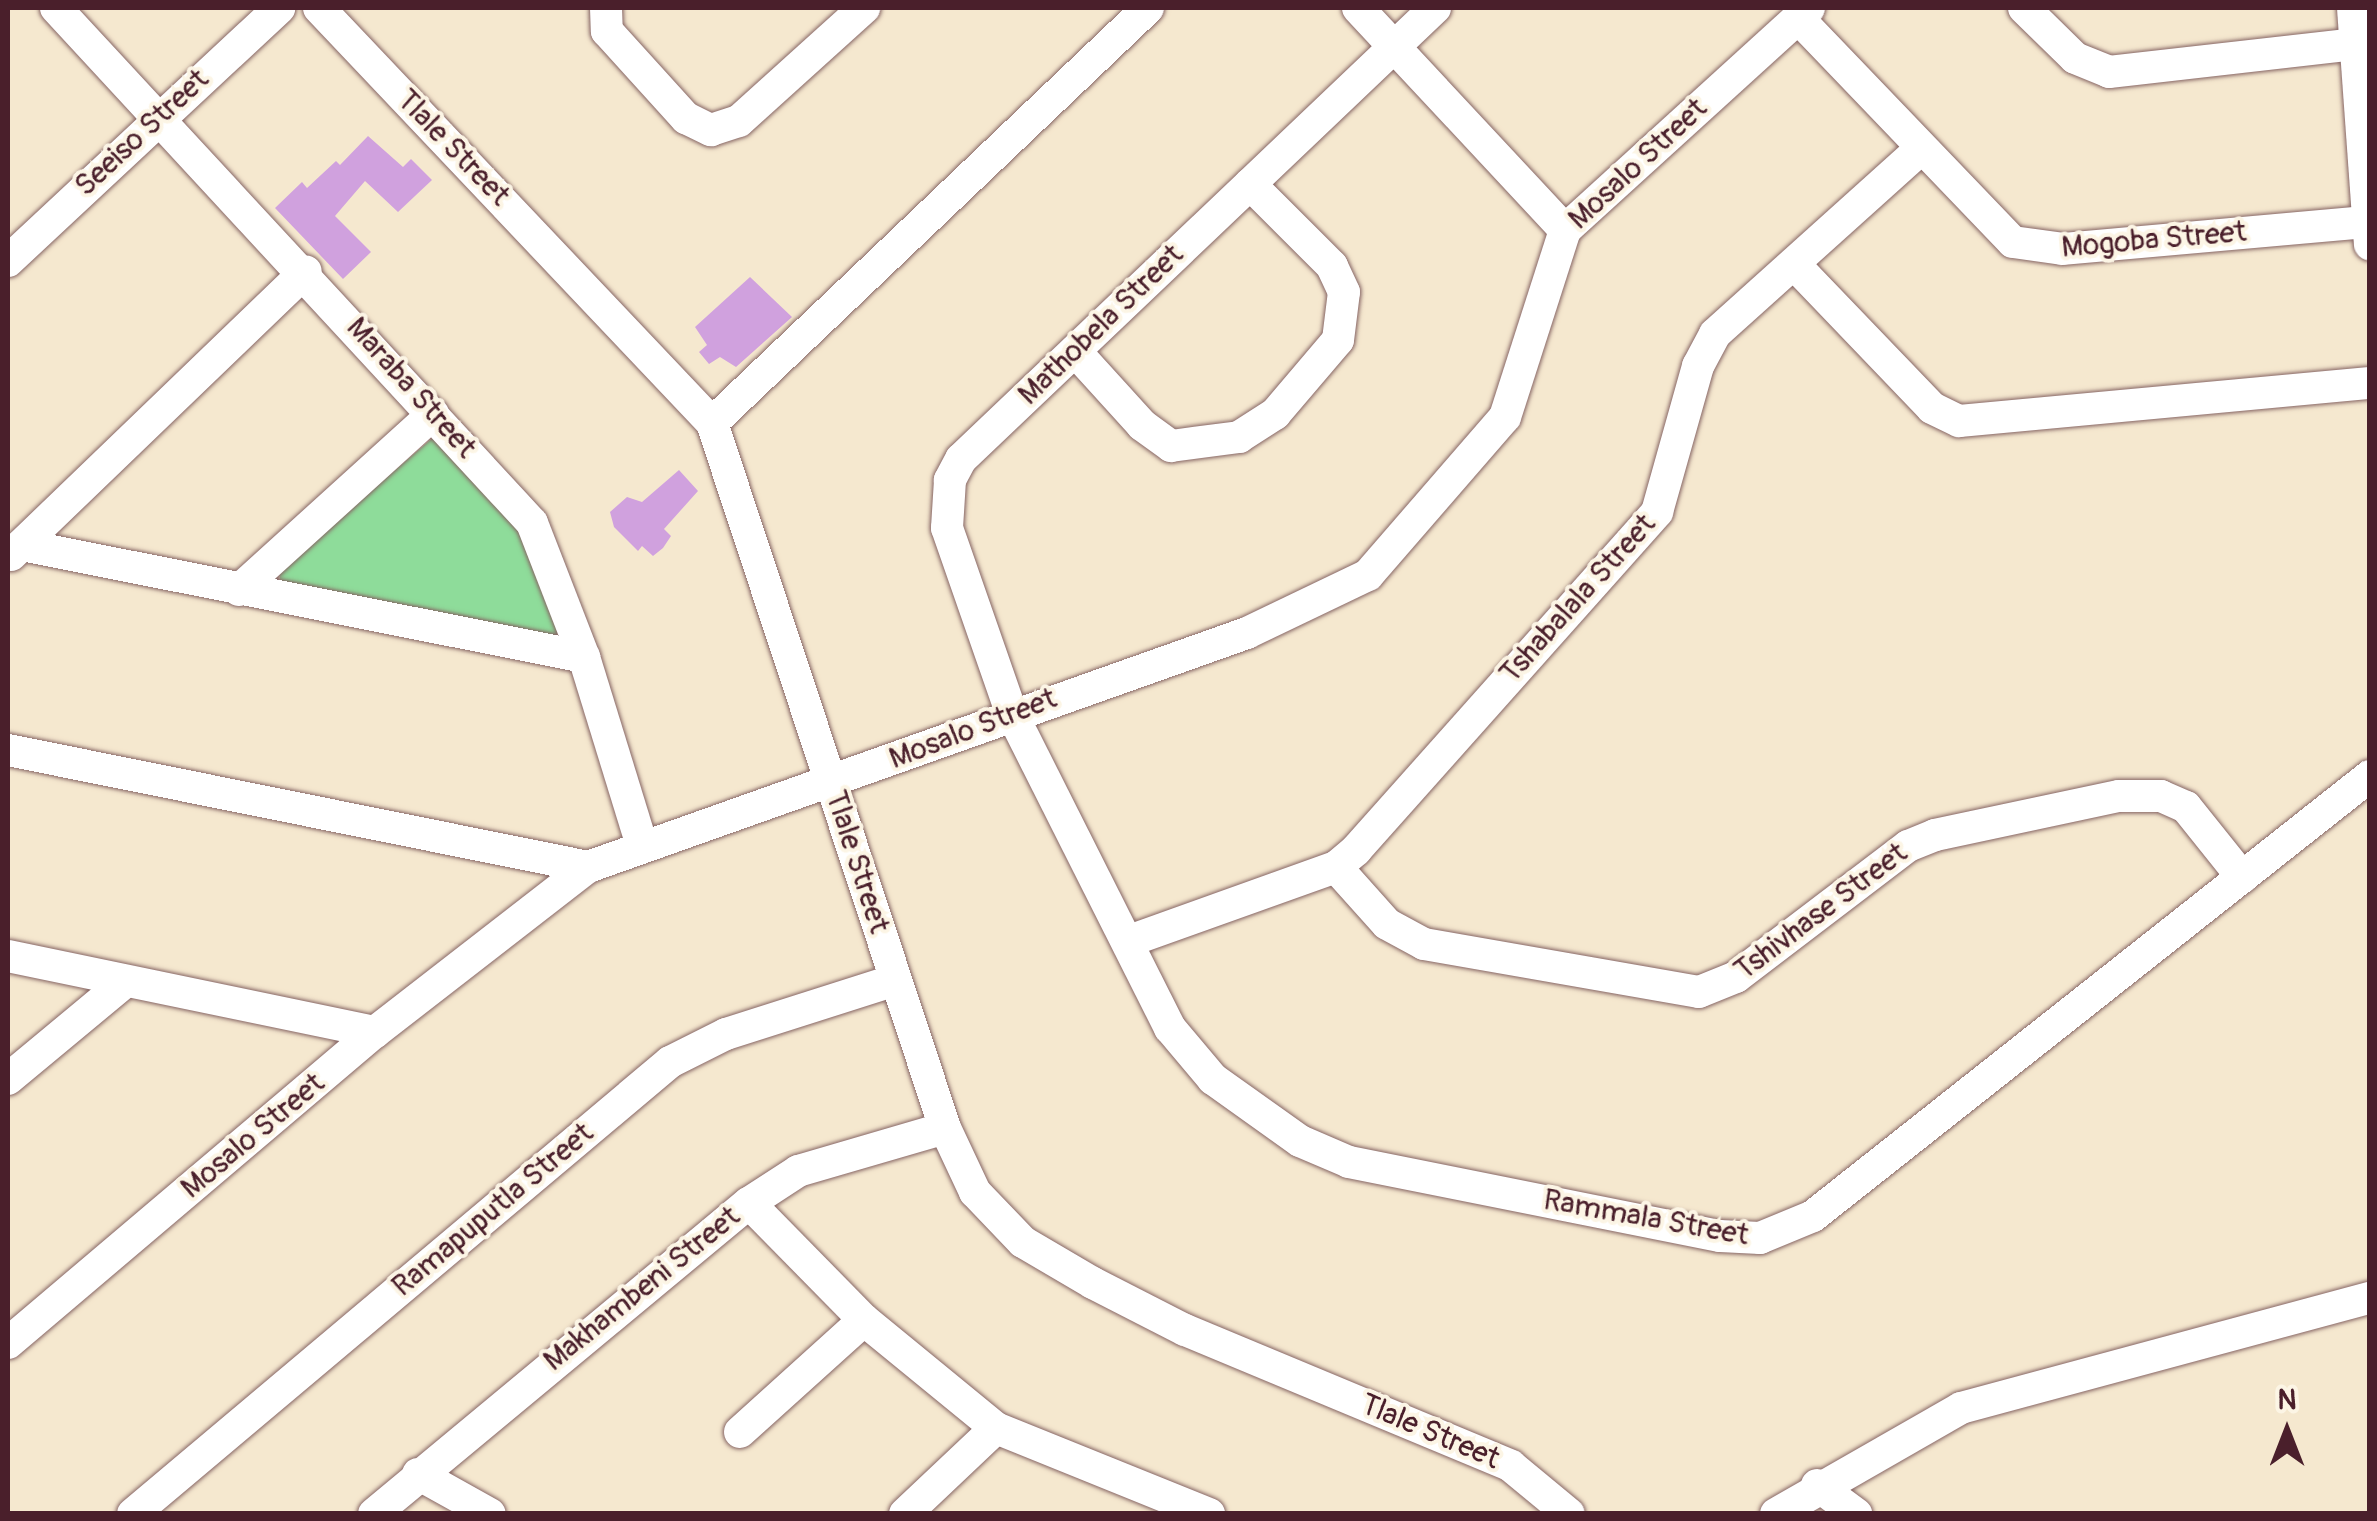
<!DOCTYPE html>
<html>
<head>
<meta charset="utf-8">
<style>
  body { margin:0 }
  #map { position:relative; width:2377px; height:1521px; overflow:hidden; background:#f5e8cf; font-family:Pangolin,sans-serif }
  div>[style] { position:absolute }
  .green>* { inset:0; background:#8edc9a }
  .building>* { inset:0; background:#d0a1de }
  .roads { filter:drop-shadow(0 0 2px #866564) drop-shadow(0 0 2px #866564) }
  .minor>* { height:32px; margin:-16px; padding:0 16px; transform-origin:16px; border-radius:16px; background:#fff }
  span { translate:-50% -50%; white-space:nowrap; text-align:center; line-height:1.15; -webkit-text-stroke:8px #fcf5e5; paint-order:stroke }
  .street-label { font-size:30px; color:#4a1f2b }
  .frame { position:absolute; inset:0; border:10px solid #4a1f2b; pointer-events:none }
  .north { position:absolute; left:2237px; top:1381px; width:100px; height:100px; -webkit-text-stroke:8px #fcf5e5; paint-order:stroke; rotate:0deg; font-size:28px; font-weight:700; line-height:40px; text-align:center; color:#4a1f2b }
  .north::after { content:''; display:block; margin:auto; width:35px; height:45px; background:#4a1f2b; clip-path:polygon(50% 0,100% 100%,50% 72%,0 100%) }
</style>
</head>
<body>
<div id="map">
  <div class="green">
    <div style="clip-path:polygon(436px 435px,535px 541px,562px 641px,281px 587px,279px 570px)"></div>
  </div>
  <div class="building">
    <div style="clip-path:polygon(368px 136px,403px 167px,411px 159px,432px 180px,398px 212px,365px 181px,335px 216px,371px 252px,343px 279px,275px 208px,302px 182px,307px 188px,336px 161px,340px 165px)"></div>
    <div style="clip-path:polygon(750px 277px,792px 317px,736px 367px,720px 357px,709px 364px,699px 352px,707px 345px,695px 327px)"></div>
    <div style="clip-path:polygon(679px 470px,698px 491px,664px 529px,671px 536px,663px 548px,653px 556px,642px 546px,638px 551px,614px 527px,610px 512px,627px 497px,642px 502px)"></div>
  </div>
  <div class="roads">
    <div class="minor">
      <div style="left:56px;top:8px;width:701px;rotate:47.25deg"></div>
      <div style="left:532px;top:523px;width:144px;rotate:68.8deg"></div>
      <div style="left:584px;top:657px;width:194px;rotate:72.9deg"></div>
      <div style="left:319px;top:8px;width:572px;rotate:46.56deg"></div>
      <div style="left:712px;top:423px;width:743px;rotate:71.71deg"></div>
      <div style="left:945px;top:1128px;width:71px;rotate:64.9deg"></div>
      <div style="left:975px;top:1192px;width:69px;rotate:46.2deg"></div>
      <div style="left:1023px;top:1242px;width:81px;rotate:30.4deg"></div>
      <div style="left:1093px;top:1283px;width:103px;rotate:27.1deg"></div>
      <div style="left:1185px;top:1330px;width:353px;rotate:22.6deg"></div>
      <div style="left:1511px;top:1466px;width:75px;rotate:39.6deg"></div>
      <div style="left:606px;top:8px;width:23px;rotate:88deg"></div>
      <div style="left:607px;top:31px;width:118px;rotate:47.8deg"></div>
      <div style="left:686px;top:118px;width:28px;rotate:26deg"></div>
      <div style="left:711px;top:130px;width:29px;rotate:-18deg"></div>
      <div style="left:739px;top:121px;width:169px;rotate:-42.1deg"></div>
      <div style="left:1358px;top:8px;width:304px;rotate:47deg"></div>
      <div style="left:1435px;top:8px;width:654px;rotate:136.42deg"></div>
      <div style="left:961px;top:459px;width:24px;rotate:118deg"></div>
      <div style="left:950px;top:480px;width:48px;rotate:93.6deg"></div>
      <div style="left:947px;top:528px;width:195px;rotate:70.8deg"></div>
      <div style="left:1011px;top:712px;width:354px;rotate:63.3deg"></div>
      <div style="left:1170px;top:1028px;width:67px;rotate:49.9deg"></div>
      <div style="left:1213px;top:1079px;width:107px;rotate:35.5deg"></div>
      <div style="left:1300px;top:1141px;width:53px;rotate:23.2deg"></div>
      <div style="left:1349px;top:1162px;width:378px;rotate:11.3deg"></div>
      <div style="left:1720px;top:1236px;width:40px;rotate:2.9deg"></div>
      <div style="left:1760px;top:1238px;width:57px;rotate:-22.5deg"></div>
      <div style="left:1813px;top:1216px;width:710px;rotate:-38.31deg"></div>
      <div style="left:2024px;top:8px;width:71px;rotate:44.4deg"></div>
      <div style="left:2075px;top:58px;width:37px;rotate:22deg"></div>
      <div style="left:2109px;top:72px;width:247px;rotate:-6.5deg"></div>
      <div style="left:2353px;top:8px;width:237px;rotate:85.9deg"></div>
      <div style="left:1798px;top:18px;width:310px;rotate:46.2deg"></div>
      <div style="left:2013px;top:242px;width:50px;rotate:8deg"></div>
      <div style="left:2063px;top:249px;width:305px;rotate:-5.1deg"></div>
      <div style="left:8px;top:261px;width:371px;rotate:-43deg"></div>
      <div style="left:1794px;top:264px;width:199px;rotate:46.2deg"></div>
      <div style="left:1932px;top:408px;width:30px;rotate:26deg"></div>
      <div style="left:1959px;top:421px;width:413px;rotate:-5.3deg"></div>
      <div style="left:1075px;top:351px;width:100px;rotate:47.8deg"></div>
      <div style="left:1142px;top:425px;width:36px;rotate:36deg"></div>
      <div style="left:1171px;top:446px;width:69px;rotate:-7.5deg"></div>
      <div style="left:1239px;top:437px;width:43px;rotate:-32.6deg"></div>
      <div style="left:1275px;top:414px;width:97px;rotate:-49.6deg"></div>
      <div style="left:1338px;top:340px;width:48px;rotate:-82.9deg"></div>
      <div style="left:1344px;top:292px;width:29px;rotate:-115deg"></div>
      <div style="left:1332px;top:266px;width:116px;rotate:-135deg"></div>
      <div style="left:712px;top:423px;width:602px;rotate:-43.59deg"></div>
      <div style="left:22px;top:545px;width:573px;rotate:11.27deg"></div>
      <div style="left:11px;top:555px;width:409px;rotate:-43.9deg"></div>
      <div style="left:239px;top:590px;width:262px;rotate:-42.2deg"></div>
      <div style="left:8px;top:750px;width:592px;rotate:11.4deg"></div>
      <div style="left:1336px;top:867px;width:76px;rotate:48.2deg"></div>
      <div style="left:1387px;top:924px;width:42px;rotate:28.4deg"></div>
      <div style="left:1424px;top:944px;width:279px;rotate:9.9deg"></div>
      <div style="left:1699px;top:992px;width:40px;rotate:-22deg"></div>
      <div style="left:1736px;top:977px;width:216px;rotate:-37.3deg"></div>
      <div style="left:1908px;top:846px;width:29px;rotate:-22deg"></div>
      <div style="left:1935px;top:835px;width:188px;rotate:-12deg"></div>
      <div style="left:2119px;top:796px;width:42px"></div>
      <div style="left:2161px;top:796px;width:27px;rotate:24deg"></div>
      <div style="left:2186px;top:807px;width:90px;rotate:51.3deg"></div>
      <div style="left:1129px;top:941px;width:220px;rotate:-19.7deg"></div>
      <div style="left:1336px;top:867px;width:26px;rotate:-40deg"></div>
      <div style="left:1356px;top:850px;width:453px;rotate:-48.3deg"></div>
      <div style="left:1657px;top:512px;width:152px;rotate:-74.3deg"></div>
      <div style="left:1698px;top:366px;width:36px;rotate:-62deg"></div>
      <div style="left:1715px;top:334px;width:275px;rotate:-42deg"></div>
      <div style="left:8px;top:956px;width:375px;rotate:11.7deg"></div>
      <div style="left:8px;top:1079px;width:153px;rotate:-39.7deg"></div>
      <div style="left:749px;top:1203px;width:164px;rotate:45.5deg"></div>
      <div style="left:864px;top:1320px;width:171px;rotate:39.3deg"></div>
      <div style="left:996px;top:1428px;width:230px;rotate:22deg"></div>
      <div style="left:8px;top:1343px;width:481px;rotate:-40.3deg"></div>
      <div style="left:375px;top:1032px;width:269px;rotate:-37.8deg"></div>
      <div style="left:588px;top:867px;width:699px;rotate:-19.55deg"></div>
      <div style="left:1247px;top:633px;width:134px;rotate:-25.6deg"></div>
      <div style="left:1368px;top:575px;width:209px;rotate:-49.1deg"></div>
      <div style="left:1505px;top:417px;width:196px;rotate:-72.2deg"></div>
      <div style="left:1565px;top:230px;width:330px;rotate:-42.3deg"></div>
      <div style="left:740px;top:1432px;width:167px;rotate:-42.1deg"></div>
      <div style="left:418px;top:1474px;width:82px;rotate:29.1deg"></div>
      <div style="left:1817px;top:1485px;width:49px;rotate:36.6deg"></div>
      <div style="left:133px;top:1514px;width:702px;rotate:-40.09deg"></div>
      <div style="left:670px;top:1062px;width:63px;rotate:-26.6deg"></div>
      <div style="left:726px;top:1034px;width:177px;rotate:-17.7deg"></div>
      <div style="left:374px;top:1514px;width:487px;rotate:-39.7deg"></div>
      <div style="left:749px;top:1203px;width:59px;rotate:-33.1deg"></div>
      <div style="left:798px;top:1171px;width:153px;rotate:-16.3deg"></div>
      <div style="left:905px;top:1514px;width:125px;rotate:-43.4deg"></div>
      <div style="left:1776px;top:1514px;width:213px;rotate:-29.8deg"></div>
      <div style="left:1961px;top:1408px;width:424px;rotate:-15.1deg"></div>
    </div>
  </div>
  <div class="street-label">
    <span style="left:142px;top:133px;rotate:-43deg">Seeiso Street</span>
    <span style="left:453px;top:148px;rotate:46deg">Tlale Street</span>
    <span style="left:1638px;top:164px;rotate:-43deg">Mosalo Street</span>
    <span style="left:2154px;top:240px;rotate:-5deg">Mogoba Street</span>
    <span style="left:1101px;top:325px;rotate:-44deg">Mathobela Street</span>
    <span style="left:411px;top:388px;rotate:48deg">Maraba Street</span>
    <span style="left:1578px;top:599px;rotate:-48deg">Tshabalala Street</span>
    <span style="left:973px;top:729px;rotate:-21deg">Mosalo Street</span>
    <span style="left:857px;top:862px;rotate:72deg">Tlale Street</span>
    <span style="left:1821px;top:912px;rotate:-37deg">Tshivhase Street</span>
    <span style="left:253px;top:1136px;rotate:-40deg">Mosalo Street</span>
    <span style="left:493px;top:1210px;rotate:-40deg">Ramapuputla Street</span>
    <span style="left:1646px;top:1218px;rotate:10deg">Rammala Street</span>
    <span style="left:642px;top:1289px;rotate:-39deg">Makhambeni Street</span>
    <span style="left:1430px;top:1432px;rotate:23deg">Tlale Street</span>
  </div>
  <div class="frame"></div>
  <div class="north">N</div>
</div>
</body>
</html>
